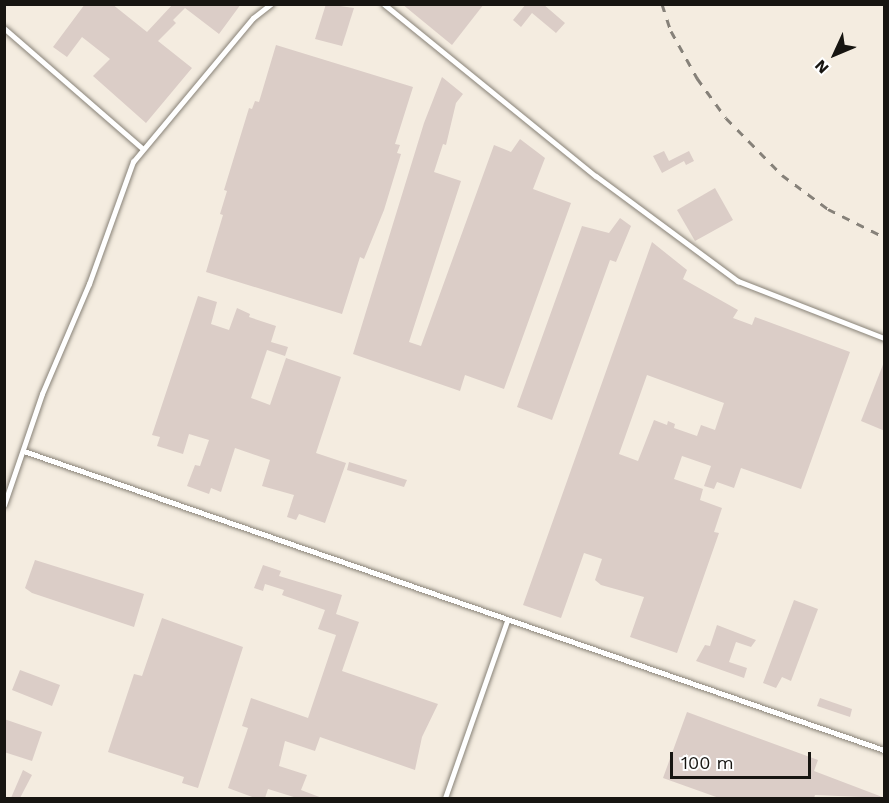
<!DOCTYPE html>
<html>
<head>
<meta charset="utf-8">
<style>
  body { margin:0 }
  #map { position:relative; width:889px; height:803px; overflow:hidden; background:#f4ece0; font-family:"Work Sans",sans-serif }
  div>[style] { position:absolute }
  .building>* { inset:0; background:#dbcdc7 }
  .roads { filter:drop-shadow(0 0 2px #888277) drop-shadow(0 0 2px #888277) }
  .service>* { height:4.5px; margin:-2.25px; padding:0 2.25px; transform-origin:2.25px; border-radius:2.25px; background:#fff }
  .rail>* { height:3px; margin-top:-1.5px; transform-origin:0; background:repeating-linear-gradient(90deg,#868179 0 8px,transparent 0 16px) }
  span { translate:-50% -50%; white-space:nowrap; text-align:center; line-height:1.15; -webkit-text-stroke:6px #fff; paint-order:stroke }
  .frame { position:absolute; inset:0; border:6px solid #171511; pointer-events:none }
  .north { position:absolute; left:805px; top:24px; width:60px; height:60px; -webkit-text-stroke:4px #fff; paint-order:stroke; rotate:226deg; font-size:16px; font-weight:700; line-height:24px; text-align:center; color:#171511 }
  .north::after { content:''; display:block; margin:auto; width:21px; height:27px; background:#171511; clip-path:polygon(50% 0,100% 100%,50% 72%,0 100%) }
  .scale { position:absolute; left:670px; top:752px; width:141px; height:27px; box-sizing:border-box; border:3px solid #171511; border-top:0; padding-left:8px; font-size:18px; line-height:21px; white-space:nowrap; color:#171511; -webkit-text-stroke:4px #fff; paint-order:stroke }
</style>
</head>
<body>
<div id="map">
  <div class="building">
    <div style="clip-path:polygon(85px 4px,112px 4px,147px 32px,173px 4px,241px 4px,219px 34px,185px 8px,173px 20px,176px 23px,158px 41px,192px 68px,146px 123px,93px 76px,110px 59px,82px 37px,67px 57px,53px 47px)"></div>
    <div style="clip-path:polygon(326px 4px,354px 8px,342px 46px,315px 39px)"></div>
    <div style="clip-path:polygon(402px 4px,484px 4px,452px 45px)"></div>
    <div style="clip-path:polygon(526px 4px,543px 4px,565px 23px,556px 33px,532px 13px,521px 27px,513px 20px)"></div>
    <div style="clip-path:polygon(276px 45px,413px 87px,395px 144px,400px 145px,397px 153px,401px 154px,384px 210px,364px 259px,360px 257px,342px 314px,206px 272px,223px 215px,220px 214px,227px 191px,224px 190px,249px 108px,252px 109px,255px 101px,259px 102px)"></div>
    <div style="clip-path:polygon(442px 77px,463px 94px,456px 103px,446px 145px,443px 144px,434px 172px,461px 181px,409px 342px,421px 346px,494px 145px,511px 152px,520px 139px,545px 158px,533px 189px,571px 203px,504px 389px,465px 375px,460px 391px,353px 354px,424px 123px)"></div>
    <div style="clip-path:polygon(664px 151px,669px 161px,689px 151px,694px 161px,686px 165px,684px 161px,662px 173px,653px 156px)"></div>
    <div style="clip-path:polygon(715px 188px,733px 220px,695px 241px,677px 210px)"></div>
    <div style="clip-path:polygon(620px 218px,631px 226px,616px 262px,610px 260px,552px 420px,517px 407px,582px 226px,609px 233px)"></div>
    <div style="clip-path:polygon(evenodd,652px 242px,687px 270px,683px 279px,738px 310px,733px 318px,752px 325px,755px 317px,850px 352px,801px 489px,741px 468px,734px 488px,717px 482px,714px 489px,704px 486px,711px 466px,682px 456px,674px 479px,703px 489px,700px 500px,722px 508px,714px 532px,719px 533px,677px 653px,630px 637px,644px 597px,601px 585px,595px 580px,602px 559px,584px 553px,561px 618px,523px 605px,652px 242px,647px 375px,724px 403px,715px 430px,701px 425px,697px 436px,674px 428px,675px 424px,668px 421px,667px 425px,654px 420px,638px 461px,619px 454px,647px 375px)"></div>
    <div style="clip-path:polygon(198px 296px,217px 302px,211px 324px,229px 330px,237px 308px,250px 314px,249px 317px,276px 326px,271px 342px,288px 347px,285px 356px,267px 350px,251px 398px,270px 405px,286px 358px,341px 377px,316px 453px,346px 463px,325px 523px,299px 514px,296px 520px,287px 517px,294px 495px,262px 486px,270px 460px,235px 448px,221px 492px,211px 488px,209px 494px,187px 486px,195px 465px,200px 466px,209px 440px,189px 434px,183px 454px,157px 446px,160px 437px,152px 435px)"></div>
    <div style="clip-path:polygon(884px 362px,885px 362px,885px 431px,861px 421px)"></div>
    <div style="clip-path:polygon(349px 462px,407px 480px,404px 487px,347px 470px)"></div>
    <div style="clip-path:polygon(35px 560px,144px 594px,134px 627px,32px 593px,25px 588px)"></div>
    <div style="clip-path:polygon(263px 565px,281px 571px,279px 576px,342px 595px,336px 614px,359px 622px,342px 671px,438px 704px,422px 737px,415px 770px,320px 737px,315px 751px,285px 741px,279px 766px,307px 775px,301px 790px,322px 798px,297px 798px,268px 789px,265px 798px,255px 798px,228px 788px,248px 728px,242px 726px,251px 698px,308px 718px,336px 635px,318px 629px,325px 610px,282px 595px,284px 590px,265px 584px,263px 591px,254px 588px)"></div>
    <div style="clip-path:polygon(794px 600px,818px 609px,791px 681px,782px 677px,776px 688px,763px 683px)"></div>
    <div style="clip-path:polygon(162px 618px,243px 647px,198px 788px,182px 783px,184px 777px,108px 752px,134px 674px,142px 676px)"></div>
    <div style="clip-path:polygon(717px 625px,756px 640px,751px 647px,736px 642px,729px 662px,747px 668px,744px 678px,696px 661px,705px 645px,710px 646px)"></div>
    <div style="clip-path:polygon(20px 670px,60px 685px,52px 706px,12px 690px)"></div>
    <div style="clip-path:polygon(820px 698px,852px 709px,850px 717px,817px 706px)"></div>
    <div style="clip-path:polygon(687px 712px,818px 760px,814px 771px,885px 798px,815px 795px,814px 798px,719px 798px,663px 778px)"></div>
    <div style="clip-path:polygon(4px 719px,42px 732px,32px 761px,4px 752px)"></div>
    <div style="clip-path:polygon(23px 770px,32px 775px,20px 798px,11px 798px)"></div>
  </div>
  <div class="roads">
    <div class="service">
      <div style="left:384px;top:4px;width:273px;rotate:39.1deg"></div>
      <div style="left:596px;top:176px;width:177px;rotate:36.5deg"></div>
      <div style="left:738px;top:281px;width:157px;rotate:21.3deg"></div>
      <div style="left:4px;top:28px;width:184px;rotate:41deg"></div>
      <div style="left:24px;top:451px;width:910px;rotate:19.17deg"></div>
      <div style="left:4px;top:505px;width:117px;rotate:-71.1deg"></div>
      <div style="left:42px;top:394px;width:120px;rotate:-66.9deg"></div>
      <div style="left:89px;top:284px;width:130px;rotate:-70.2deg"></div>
      <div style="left:133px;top:162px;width:187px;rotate:-50.2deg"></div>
      <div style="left:253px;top:18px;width:23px;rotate:-38deg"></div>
      <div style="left:445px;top:798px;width:188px;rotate:-70.7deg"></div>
    </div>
  </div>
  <div class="rail">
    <div style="left:662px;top:4px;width:28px;rotate:72deg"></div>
    <div style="left:671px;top:31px;width:54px;rotate:61deg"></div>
    <div style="left:697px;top:78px;width:49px;rotate:54.1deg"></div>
    <div style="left:726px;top:118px;width:80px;rotate:45.5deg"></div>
    <div style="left:782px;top:175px;width:57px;rotate:36.5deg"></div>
    <div style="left:828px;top:209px;width:63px;rotate:26.6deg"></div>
  </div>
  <div class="frame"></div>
  <div class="north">N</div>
  <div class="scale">100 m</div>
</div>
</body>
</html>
